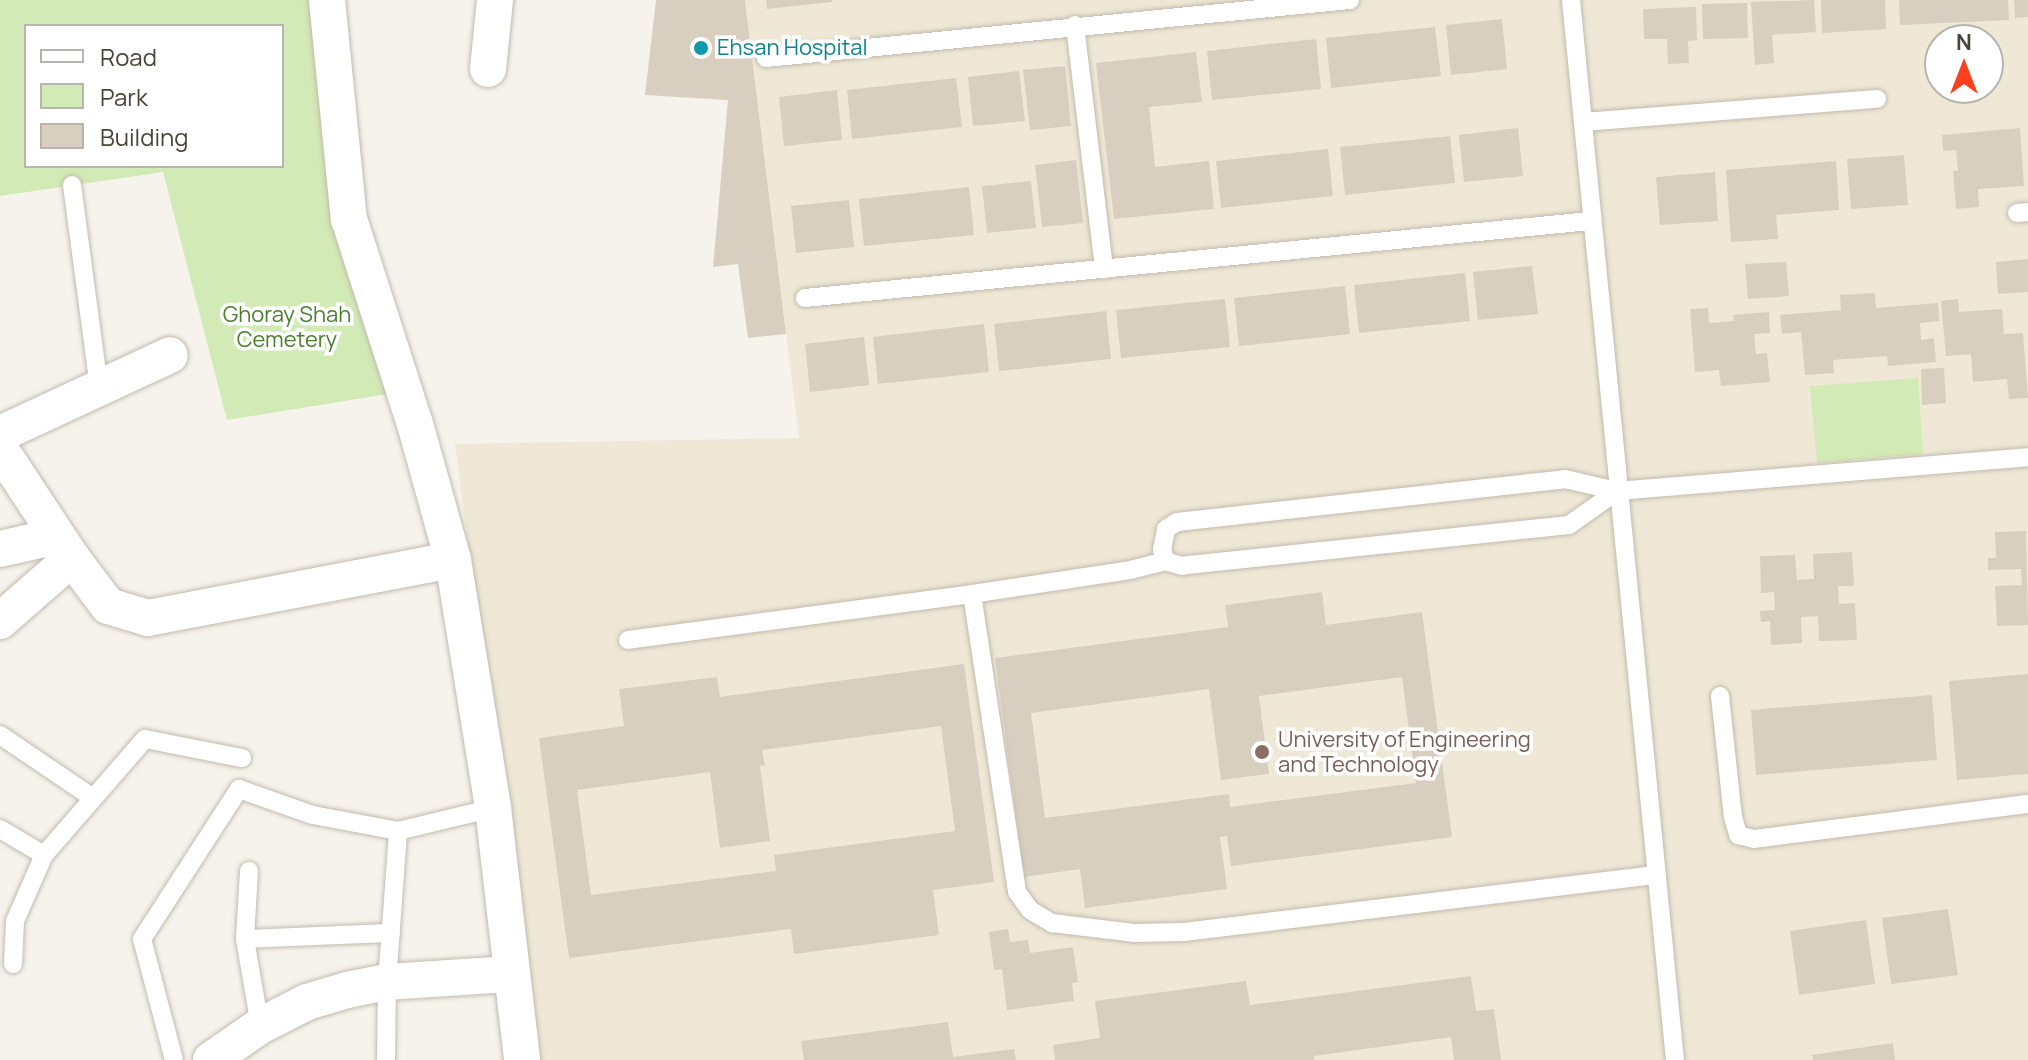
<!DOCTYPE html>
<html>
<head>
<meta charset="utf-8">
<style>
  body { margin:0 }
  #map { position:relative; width:2028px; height:1060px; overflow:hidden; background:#f6f3ec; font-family:Manrope,sans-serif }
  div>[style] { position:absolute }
  .education>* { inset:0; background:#efe8d6 }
  .green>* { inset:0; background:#d2eab5 }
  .building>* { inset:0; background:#d8cfc1 }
  .roads { filter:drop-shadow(0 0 2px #c2bbae) drop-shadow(0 0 2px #c2bbae) }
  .service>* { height:18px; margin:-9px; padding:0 9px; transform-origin:9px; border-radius:9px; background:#fff }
  .minor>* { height:36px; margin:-18px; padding:0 18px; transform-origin:18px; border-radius:18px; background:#fff }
  .dots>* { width:22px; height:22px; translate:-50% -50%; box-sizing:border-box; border:4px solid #fff; border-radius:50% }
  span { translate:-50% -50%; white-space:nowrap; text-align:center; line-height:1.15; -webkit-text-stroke:7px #fff; paint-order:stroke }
  .culture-label { font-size:22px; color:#0d838f }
  .left { translate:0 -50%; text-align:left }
  .park-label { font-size:22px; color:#4a7f2a }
  .education-label { font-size:22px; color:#785e54 }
  .legend { position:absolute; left:24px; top:24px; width:260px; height:144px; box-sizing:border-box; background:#fff; border:2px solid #b7b4b0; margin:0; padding:10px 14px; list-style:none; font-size:24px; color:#4b4439 }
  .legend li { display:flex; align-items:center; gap:16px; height:40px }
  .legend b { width:40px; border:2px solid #b7b4b0 }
  .north { position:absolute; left:1924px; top:24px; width:80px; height:80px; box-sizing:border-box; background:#fff; border:2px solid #b7b4b0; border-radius:50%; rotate:0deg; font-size:22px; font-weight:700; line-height:32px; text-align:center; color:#4b4439 }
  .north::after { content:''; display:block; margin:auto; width:28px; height:36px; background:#fc3f1d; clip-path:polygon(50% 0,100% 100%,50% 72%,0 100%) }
</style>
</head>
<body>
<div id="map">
  <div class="education">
    <div style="clip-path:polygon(evenodd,745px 0,2028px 0,2028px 1060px,535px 1060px,455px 444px,799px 438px,745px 0,1940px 40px,1988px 40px,1988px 88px,1940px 88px,1940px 40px)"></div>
  </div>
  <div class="green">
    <div style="clip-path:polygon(evenodd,0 0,317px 0,394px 393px,227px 420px,163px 172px,0 196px,0 0,26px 26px,282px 26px,282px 166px,26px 166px,26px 26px)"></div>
    <div style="clip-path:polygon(1918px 378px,1923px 454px,1817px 463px,1810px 386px)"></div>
  </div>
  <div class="building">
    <div style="clip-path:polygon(656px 0,745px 0,786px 334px,748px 338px,738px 264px,713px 267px,728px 100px,645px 95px)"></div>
    <div style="clip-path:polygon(766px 0,832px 0,832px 2px,767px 9px)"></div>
    <div style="clip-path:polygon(1814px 0,1816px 32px,1772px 35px,1774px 63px,1755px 65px,1751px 2px)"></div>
    <div style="clip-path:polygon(1821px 0,1885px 0,1886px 29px,1822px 33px)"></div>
    <div style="clip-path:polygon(1899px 0,2008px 0,2009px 20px,1900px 25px)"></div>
    <div style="clip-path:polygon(2014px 0,2028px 0,2028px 17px,2015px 18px)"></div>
    <div style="clip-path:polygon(1747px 3px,1748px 38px,1703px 39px,1702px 4px)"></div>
    <div style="clip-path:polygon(1696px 7px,1697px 40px,1688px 41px,1689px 63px,1668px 64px,1667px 39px,1644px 39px,1643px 9px)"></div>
    <div style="clip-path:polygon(1502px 19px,1507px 69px,1451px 75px,1446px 25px)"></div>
    <div style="clip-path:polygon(1435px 27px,1441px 76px,1331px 88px,1326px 38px)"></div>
    <div style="clip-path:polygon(1316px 39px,1321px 89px,1212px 100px,1207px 51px)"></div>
    <div style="clip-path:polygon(1196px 52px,1202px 102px,1149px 107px,1155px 167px,1209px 161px,1214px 209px,1114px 219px,1096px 63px)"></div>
    <div style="clip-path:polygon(1065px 66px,1071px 126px,1030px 130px,1023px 70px)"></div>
    <div style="clip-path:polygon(1019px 71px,1025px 121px,973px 126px,968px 77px)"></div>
    <div style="clip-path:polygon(956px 78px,962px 127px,852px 139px,847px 90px)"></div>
    <div style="clip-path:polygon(837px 90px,842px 140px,784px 146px,779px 97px)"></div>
    <div style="clip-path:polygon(1518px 128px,1523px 176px,1464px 182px,1459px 135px)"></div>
    <div style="clip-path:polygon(2020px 128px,2024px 186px,1978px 189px,1979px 207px,1956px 209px,1953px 171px,1958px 171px,1956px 150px,1943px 151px,1942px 135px)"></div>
    <div style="clip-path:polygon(1450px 136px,1455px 183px,1345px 195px,1340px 147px)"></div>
    <div style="clip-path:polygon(1328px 149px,1333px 196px,1221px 208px,1216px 161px)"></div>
    <div style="clip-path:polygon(1904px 155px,1908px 205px,1851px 209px,1847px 159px)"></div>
    <div style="clip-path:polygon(1076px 160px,1083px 223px,1042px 227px,1035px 165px)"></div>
    <div style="clip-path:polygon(1836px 161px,1839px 210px,1776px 215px,1778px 239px,1731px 242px,1726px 170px)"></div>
    <div style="clip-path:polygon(1715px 172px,1718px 221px,1660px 225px,1656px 177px)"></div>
    <div style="clip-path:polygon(1031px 181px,1036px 228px,987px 233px,982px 186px)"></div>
    <div style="clip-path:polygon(969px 187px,974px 235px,864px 246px,859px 199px)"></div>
    <div style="clip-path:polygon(849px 200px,854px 247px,796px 253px,791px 206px)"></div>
    <div style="clip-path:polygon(2028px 259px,2028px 292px,1998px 294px,1996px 262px)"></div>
    <div style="clip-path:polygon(1786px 262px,1789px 296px,1748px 299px,1745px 264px)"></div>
    <div style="clip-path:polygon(1532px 266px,1538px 314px,1478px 320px,1473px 272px)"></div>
    <div style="clip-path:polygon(1465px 273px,1470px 321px,1359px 333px,1354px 285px)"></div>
    <div style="clip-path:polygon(1345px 286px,1350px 334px,1239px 346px,1234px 298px)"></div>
    <div style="clip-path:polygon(1875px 293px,1876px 308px,1938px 303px,1939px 321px,1920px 323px,1921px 340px,1934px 338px,1936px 362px,1888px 366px,1887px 356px,1833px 360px,1834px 373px,1805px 375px,1801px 332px,1782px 334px,1780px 315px,1841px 310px,1840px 295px)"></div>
    <div style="clip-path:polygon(1225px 299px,1230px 347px,1121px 358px,1116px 310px)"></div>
    <div style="clip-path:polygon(1958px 299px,1959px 312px,2002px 309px,2004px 334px,2023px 333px,2028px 398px,2009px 399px,2007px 379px,1973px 382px,1971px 354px,1946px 356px,1941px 301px)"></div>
    <div style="clip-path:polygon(1708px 308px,1709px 323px,1734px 321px,1733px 315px,1769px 312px,1770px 333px,1754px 334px,1756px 354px,1767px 353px,1770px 382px,1721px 386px,1719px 370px,1695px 372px,1690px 309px)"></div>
    <div style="clip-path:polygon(1106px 311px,1111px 359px,999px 371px,994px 324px)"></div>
    <div style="clip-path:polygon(984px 324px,989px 372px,878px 384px,873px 337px)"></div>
    <div style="clip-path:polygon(864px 337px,869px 385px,810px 392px,805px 344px)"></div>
    <div style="clip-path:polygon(1944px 368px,1946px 403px,1922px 405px,1921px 369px)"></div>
    <div style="clip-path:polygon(2026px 531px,2028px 625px,1997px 626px,1995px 586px,2022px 585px,2021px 569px,1988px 570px,1988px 558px,1996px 558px,1995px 532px)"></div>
    <div style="clip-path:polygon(1852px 552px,1854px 586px,1838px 586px,1839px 604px,1855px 603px,1857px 640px,1819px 641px,1818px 616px,1801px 617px,1802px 643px,1771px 645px,1770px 621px,1761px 622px,1760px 611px,1775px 610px,1774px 592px,1761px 593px,1760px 556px,1795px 555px,1797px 580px,1814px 579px,1813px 554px)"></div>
    <div style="clip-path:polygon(evenodd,1322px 592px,1326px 625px,1422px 612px,1452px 837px,1231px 866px,1227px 836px,1220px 837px,1227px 889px,1085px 908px,1080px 869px,1024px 877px,995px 658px,1228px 627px,1225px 605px,1322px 592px,1402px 677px,1416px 783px,1230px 807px,1229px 794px,1045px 818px,1031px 713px,1209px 689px,1221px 780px,1269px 774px,1259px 696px,1402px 677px)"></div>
    <div style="clip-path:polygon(evenodd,964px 664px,994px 882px,933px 890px,939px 935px,794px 954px,791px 929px,569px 958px,539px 738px,624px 726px,619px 689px,717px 677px,720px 697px,964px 664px,941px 726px,955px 831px,774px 855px,776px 871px,591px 895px,577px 790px,710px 772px,720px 848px,770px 841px,760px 766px,765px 765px,762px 750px,941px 726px)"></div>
    <div style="clip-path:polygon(2028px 674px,2028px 774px,1957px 780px,1949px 681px)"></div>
    <div style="clip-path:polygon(1932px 695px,1937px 760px,1756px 775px,1751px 710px)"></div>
    <div style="clip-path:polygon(1948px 909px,1958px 975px,1891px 984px,1882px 918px)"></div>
    <div style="clip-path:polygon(1866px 920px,1875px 984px,1799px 995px,1790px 931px)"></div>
    <div style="clip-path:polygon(1008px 929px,1010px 942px,1028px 940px,1030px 953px,1073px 947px,1078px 982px,1072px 983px,1074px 1001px,1007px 1010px,1002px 969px,994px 970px,989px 932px)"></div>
    <div style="clip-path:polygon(1471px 976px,1476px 1011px,1494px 1009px,1501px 1060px,1454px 1060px,1451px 1037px,1314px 1056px,1314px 1060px,1055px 1060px,1053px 1045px,1100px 1038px,1095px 1001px,1246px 981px,1250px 1005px)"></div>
    <div style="clip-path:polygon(948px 1022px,953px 1057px,1014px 1049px,1016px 1060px,804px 1060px,801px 1041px)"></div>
    <div style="clip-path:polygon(1893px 1043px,1895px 1060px,1813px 1060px,1812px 1055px)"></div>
  </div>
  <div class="roads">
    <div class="service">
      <div style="left:1571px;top:0;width:1065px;rotate:84.4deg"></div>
      <div style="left:1075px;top:25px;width:246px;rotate:83.2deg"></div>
      <div style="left:766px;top:58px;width:587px;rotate:-5.67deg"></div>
      <div style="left:1583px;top:122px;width:295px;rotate:-4.5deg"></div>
      <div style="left:72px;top:185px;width:205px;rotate:82.4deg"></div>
      <div style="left:2017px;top:213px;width:11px;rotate:-5deg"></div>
      <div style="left:805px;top:298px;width:790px;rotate:-5.6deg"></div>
      <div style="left:1617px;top:491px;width:59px;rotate:144.7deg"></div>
      <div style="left:1569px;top:525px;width:389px;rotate:174deg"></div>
      <div style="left:1182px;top:566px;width:17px;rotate:-163deg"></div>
      <div style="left:1166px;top:561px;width:12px;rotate:-110deg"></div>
      <div style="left:1162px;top:550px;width:21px;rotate:-79deg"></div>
      <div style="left:1166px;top:529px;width:13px;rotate:-32deg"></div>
      <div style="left:1177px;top:522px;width:390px;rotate:-6.3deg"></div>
      <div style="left:1565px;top:479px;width:53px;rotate:13deg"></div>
      <div style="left:1617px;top:491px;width:412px;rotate:-4.7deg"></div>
      <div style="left:1166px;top:561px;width:36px;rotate:166deg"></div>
      <div style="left:1131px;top:570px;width:161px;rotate:171.4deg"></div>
      <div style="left:972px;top:594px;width:301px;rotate:81.4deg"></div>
      <div style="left:1017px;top:892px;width:22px;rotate:54deg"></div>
      <div style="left:1030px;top:910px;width:26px;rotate:31deg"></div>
      <div style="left:1052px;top:923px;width:84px;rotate:6.9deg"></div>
      <div style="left:1135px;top:933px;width:49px;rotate:-1.2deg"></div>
      <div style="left:1184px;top:932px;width:473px;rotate:-6.9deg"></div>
      <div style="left:628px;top:640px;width:347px;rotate:-7.6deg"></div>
      <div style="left:1720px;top:696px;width:122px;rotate:83.9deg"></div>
      <div style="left:1733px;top:817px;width:19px;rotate:74deg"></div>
      <div style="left:1738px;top:835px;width:16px;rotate:14deg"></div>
      <div style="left:1754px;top:839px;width:276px;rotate:-7.3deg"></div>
      <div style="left:0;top:735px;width:112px;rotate:34.1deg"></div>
      <div style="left:0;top:829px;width:51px;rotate:30.6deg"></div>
      <div style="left:249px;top:871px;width:68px;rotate:93.4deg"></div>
      <div style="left:245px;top:939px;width:88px;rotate:80.2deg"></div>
      <div style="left:245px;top:939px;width:146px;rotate:-2.4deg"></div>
      <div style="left:13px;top:964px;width:43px;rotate:-87.3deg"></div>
      <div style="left:15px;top:921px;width:72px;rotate:-66.3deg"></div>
      <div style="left:44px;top:855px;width:154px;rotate:-49deg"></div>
      <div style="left:145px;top:739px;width:99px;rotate:11.1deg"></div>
      <div style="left:174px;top:1060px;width:125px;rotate:-104.8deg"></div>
      <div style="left:142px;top:939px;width:179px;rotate:-57.1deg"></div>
      <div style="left:239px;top:789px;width:78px;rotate:19.4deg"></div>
      <div style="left:313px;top:815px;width:86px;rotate:10.7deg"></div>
      <div style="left:398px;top:831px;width:98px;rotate:-13.6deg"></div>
      <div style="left:386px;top:1060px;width:78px;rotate:-89.3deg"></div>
      <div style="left:387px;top:982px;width:151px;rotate:-85.8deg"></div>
    </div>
    <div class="minor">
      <div style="left:327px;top:0;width:220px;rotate:84.3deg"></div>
      <div style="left:349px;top:219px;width:215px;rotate:72.2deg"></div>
      <div style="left:415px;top:424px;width:141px;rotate:74.4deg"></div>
      <div style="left:453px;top:560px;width:251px;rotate:80.8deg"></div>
      <div style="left:493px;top:808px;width:254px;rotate:83.4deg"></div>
      <div style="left:488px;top:69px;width:69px;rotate:-84.2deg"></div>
      <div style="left:0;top:434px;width:187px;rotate:-24.9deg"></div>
      <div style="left:0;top:449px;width:131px;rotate:56.6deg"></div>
      <div style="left:72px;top:558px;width:96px;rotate:138.8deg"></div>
      <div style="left:0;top:549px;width:58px;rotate:-12.8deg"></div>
      <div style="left:72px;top:558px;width:60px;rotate:53.1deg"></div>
      <div style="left:108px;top:606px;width:42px;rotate:16.7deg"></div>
      <div style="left:148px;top:618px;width:310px;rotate:-10.8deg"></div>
      <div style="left:211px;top:1060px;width:60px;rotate:-34.8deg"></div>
      <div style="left:260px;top:1026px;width:53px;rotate:-27.1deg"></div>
      <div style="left:307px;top:1002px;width:42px;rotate:-16.7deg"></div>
      <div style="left:347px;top:990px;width:41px;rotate:-11.3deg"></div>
      <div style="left:387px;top:982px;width:124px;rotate:-3.7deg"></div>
    </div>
  </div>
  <div class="dots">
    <div style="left:701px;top:48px;background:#0f9aa8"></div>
    <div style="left:1262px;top:752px;background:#8d6e63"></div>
  </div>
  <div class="culture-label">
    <span class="left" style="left:717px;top:48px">Ehsan Hospital</span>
  </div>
  <div class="park-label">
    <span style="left:287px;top:327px">Ghoray Shah<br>Cemetery</span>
  </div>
  <div class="education-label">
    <span class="left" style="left:1278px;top:752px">University of Engineering<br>and Technology</span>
  </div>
  <ul class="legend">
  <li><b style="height:10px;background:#fff"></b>Road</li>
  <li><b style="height:22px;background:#d2eab5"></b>Park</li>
  <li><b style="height:22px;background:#d8cfc1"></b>Building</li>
  </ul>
  <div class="north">N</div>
</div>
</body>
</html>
